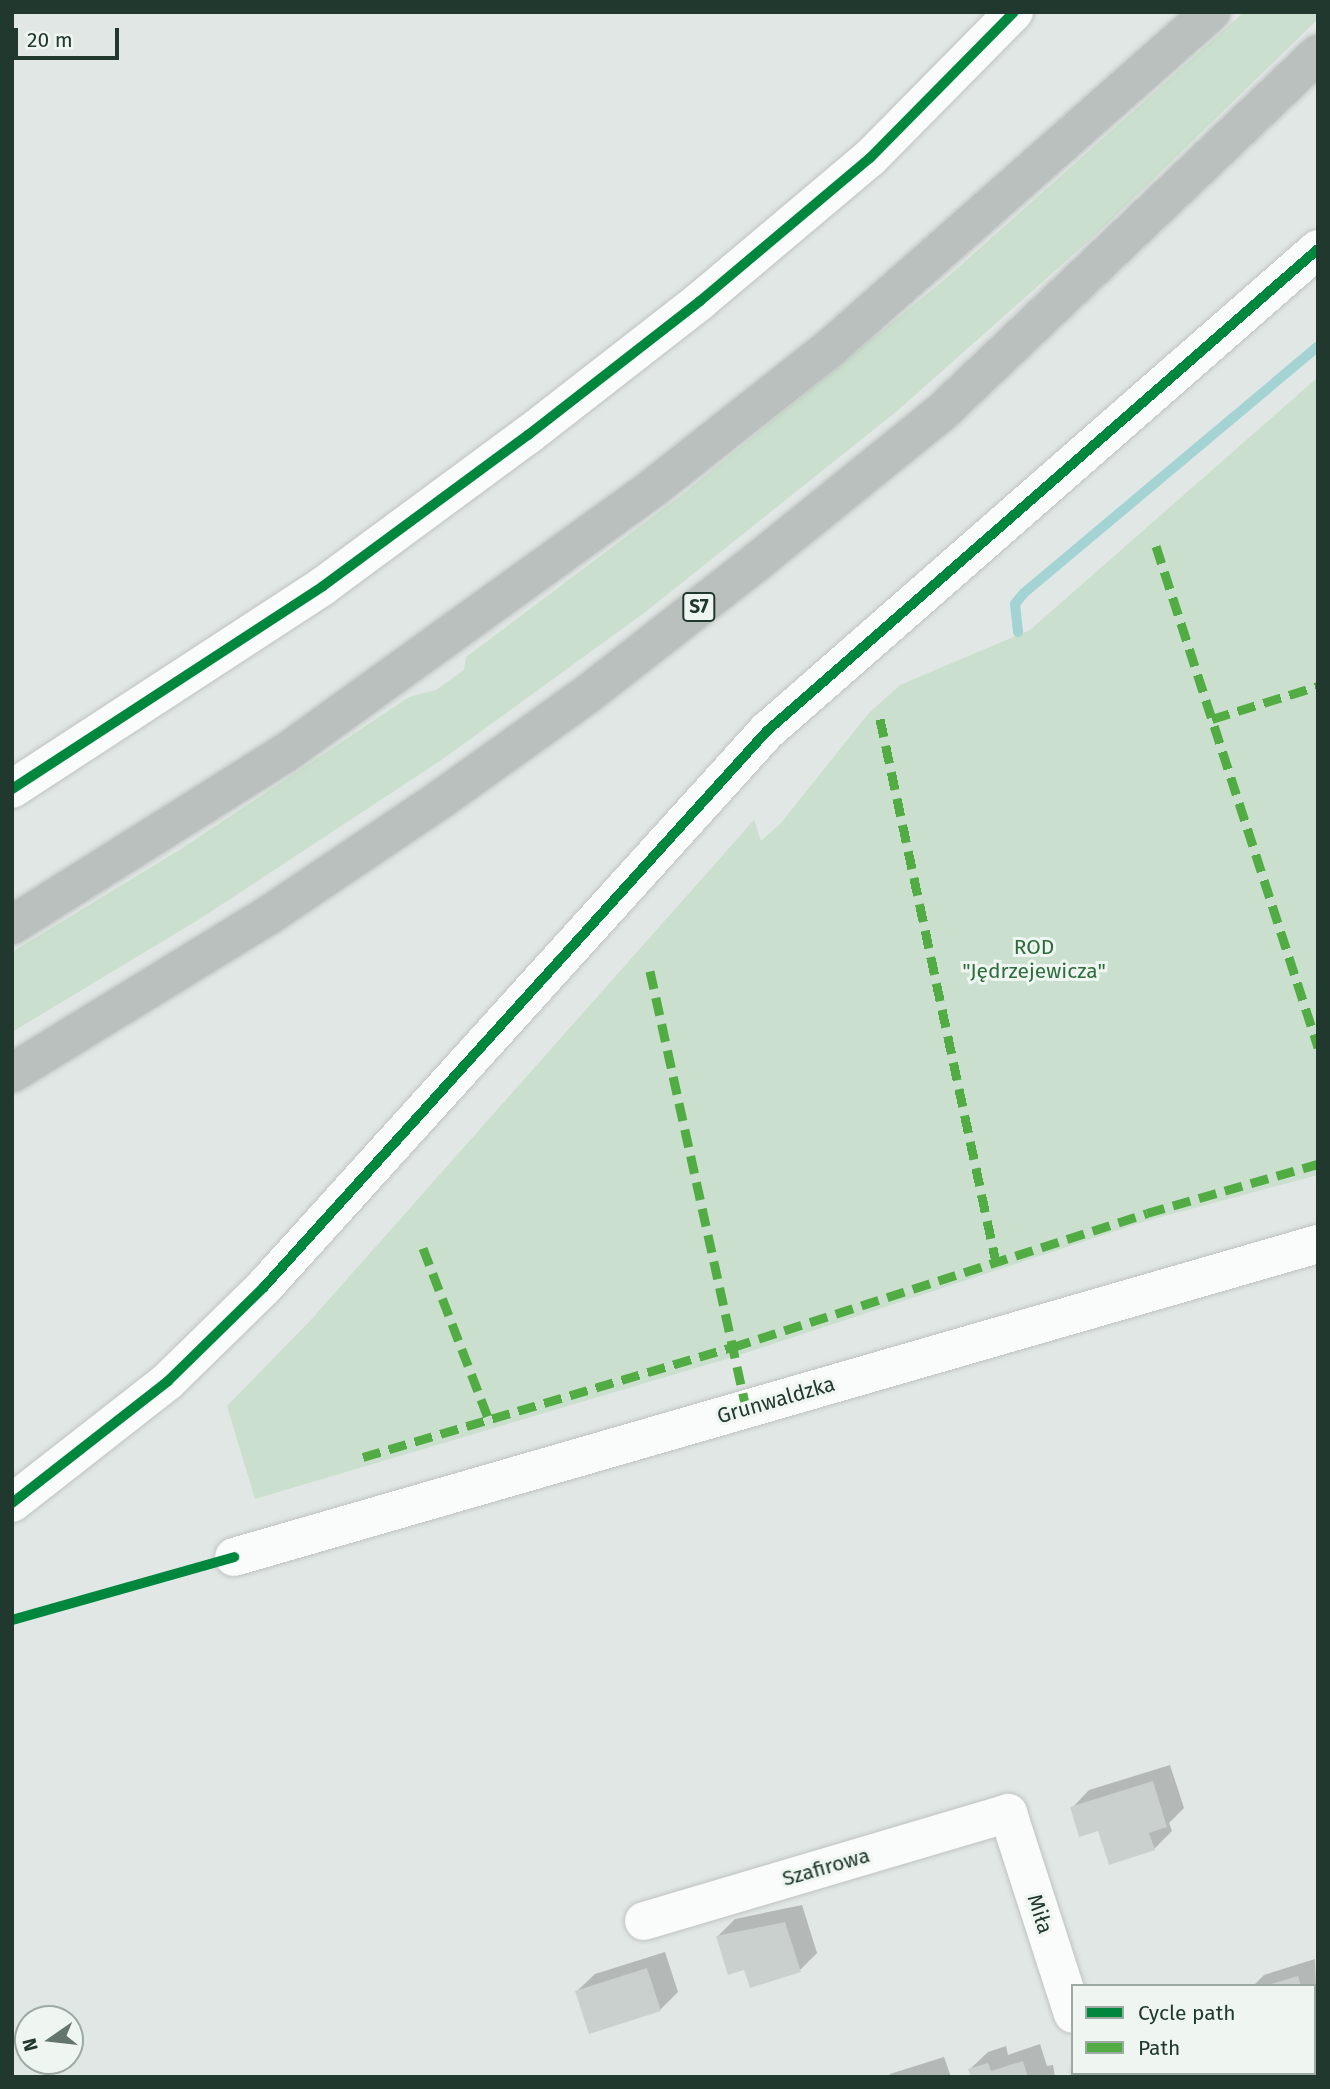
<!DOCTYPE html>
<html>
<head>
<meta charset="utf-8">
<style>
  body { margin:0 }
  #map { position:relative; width:1330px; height:2089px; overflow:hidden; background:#e1e7e4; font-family:"Fira Sans",sans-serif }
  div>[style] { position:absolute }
  .green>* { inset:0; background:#cadfce }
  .shadow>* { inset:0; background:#0003 }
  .stream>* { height:10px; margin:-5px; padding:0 5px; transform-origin:5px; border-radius:5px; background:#a3d3d3 }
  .building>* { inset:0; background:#cad0cd }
  .roads { filter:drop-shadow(0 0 2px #bec3c1) drop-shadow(0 0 2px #bec3c1) }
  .minor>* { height:38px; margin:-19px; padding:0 19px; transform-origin:19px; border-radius:19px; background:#fafbfb }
  .highway>* { height:38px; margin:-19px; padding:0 19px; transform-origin:19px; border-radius:19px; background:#b9c0be }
  .quiet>* { height:9px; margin-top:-4.5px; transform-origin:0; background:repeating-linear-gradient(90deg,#52ac44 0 18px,transparent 0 27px) }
  .cycleway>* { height:10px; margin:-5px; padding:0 5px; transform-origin:5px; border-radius:5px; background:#00873e }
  span { translate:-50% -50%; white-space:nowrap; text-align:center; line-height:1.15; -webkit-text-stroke:6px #eff6f1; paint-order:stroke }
  .shield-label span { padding:2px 5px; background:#eff6f1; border:2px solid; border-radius:5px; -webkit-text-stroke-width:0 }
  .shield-label { font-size:19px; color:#21382e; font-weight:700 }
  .park-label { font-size:21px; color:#2e6c3d }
  .street-label { font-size:21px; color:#21382e }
  .frame { position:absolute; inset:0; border:14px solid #21382e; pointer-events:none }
  .legend { position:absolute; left:1071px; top:1984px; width:245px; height:91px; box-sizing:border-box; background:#eff6f1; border:2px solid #9daaa3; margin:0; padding:9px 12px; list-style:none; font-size:21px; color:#21382e }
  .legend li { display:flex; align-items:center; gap:14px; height:35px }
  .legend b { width:35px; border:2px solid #9daaa3 }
  .north { position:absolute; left:14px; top:2005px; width:70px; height:70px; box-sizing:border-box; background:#eff6f1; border:2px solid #9daaa3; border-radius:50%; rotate:256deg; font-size:19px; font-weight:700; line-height:28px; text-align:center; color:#21382e }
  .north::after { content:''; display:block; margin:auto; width:24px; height:32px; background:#64756e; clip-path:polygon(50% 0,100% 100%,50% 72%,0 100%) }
  .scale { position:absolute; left:14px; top:28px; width:105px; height:32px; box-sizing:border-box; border:4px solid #21382e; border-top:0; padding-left:9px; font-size:21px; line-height:24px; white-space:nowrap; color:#21382e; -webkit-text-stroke:5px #eff6f1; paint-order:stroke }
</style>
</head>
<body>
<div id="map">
  <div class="green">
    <div style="clip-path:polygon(1244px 12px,1318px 12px,1318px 19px,1101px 230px,897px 411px,644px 613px,440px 761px,198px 920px,12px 1032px,12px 952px,181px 849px,409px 697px,436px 690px,464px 670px,466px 657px,684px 493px,950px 275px)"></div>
    <div style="clip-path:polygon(1318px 377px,1318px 1175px,1146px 1221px,733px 1357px,255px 1499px,227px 1406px,309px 1322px,754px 820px,761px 841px,781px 823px,868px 714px,900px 685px,1030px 630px)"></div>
  </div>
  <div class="shadow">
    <div style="clip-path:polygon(1170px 1765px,1184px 1808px,1169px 1823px,1172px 1831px,1154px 1849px,1099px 1828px,1072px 1808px,1089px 1790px)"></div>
    <div style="clip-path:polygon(802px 1905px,817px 1953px,800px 1970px,745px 1968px,718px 1936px,735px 1919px)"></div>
    <div style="clip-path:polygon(665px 1952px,678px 1992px,660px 2010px,577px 1991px,595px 1974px)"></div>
    <div style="clip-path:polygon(1315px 1959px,1318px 2034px,1314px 2036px,1314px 1986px,1253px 1986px,1264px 1975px)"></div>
    <div style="clip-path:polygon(1040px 2044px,1047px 2066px,1053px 2065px,1055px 2077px,972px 2077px,970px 2069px,988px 2052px,1006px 2046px,1008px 2055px)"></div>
    <div style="clip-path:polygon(944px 2057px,951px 2077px,888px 2077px,890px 2074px)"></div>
  </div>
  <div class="stream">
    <div style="left:1018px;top:632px;width:28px;rotate:-96deg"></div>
    <div style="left:1015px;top:604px;width:14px;rotate:-51deg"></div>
    <div style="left:1024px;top:593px;width:384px;rotate:-40deg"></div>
  </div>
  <div class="building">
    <div style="clip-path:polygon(1153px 1781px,1167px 1827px,1149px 1833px,1155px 1850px,1109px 1865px,1098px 1831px,1079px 1837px,1070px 1807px)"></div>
    <div style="clip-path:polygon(785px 1922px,801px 1972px,750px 1988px,744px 1970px,728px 1975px,716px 1936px)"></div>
    <div style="clip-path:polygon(647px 1968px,661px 2011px,589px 2034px,575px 1991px)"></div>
    <div style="clip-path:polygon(1298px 1976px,1301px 1986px,1267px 1986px,1267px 1985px)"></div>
    <div style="clip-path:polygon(1023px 2061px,1028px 2077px,971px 2077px,968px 2069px,988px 2063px,991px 2071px)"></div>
  </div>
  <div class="roads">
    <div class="minor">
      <div style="left:12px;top:789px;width:371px;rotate:-33.1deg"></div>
      <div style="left:323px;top:586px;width:255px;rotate:-36.4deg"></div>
      <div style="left:528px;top:435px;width:218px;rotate:-37.9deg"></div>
      <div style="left:700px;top:301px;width:222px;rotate:-40.1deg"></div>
      <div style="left:870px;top:158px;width:205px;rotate:-45.4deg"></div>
      <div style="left:12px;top:1503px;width:198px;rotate:-38deg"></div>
      <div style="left:168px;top:1381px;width:134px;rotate:-44.4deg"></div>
      <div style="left:264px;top:1287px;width:750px;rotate:-47.87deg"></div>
      <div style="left:767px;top:731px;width:732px;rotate:-41.18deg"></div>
      <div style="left:234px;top:1557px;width:1128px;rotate:-16.11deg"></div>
      <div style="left:644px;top:1921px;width:380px;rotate:-16.5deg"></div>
      <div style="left:1008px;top:1813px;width:211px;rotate:72.1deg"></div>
      <div style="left:1092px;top:2073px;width:4px;rotate:76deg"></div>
    </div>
    <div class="highway">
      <div style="left:12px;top:925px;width:325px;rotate:-32.2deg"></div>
      <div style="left:287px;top:752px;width:451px;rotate:-35.8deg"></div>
      <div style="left:653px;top:488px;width:223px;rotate:-38.3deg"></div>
      <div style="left:828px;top:350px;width:511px;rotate:-41.43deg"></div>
      <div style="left:12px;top:1073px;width:302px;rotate:-31.6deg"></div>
      <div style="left:269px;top:915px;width:211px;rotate:-34deg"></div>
      <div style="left:444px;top:797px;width:178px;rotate:-35.6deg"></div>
      <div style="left:589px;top:693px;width:216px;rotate:-38deg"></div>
      <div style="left:759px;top:560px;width:237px;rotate:-39deg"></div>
      <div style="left:943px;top:411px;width:518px;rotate:-43.59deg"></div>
    </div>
  </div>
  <div class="quiet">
    <div style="left:1156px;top:546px;width:527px;rotate:72.08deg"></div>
    <div style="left:880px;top:719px;width:555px;rotate:77.94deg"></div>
    <div style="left:1212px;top:719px;width:111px;rotate:-17.3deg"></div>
    <div style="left:650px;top:971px;width:448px;rotate:77.6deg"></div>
    <div style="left:423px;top:1248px;width:184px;rotate:69deg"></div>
    <div style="left:363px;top:1457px;width:386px;rotate:-16.6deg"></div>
    <div style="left:733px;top:1347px;width:435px;rotate:-17.9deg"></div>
    <div style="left:1147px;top:1213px;width:178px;rotate:-16deg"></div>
  </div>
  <div class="cycleway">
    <div style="left:12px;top:789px;width:371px;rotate:-33.1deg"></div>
    <div style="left:323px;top:586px;width:255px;rotate:-36.4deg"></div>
    <div style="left:528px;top:435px;width:218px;rotate:-37.9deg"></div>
    <div style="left:700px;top:301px;width:222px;rotate:-40.1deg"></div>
    <div style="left:870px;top:158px;width:205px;rotate:-45.4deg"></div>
    <div style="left:12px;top:1503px;width:198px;rotate:-38deg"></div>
    <div style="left:168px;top:1381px;width:134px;rotate:-44.4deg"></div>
    <div style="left:264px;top:1287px;width:750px;rotate:-47.87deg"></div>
    <div style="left:767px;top:731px;width:732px;rotate:-41.18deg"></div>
    <div style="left:12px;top:1620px;width:231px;rotate:-15.8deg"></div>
  </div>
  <div class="shield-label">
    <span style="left:699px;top:607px">S7</span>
  </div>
  <div class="park-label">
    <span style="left:1034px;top:959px">ROD<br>"Jędrzejewicza"</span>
  </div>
  <div class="street-label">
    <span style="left:776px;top:1400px;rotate:-16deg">Grunwaldzka</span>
    <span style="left:826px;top:1867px;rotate:-16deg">Szafirowa</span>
    <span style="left:1040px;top:1914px;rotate:72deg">Miła</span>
  </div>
  <div class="frame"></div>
  <ul class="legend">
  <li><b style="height:9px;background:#00873e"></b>Cycle path</li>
  <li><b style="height:9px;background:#52ac44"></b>Path</li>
  </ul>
  <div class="north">N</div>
  <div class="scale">20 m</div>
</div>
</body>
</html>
